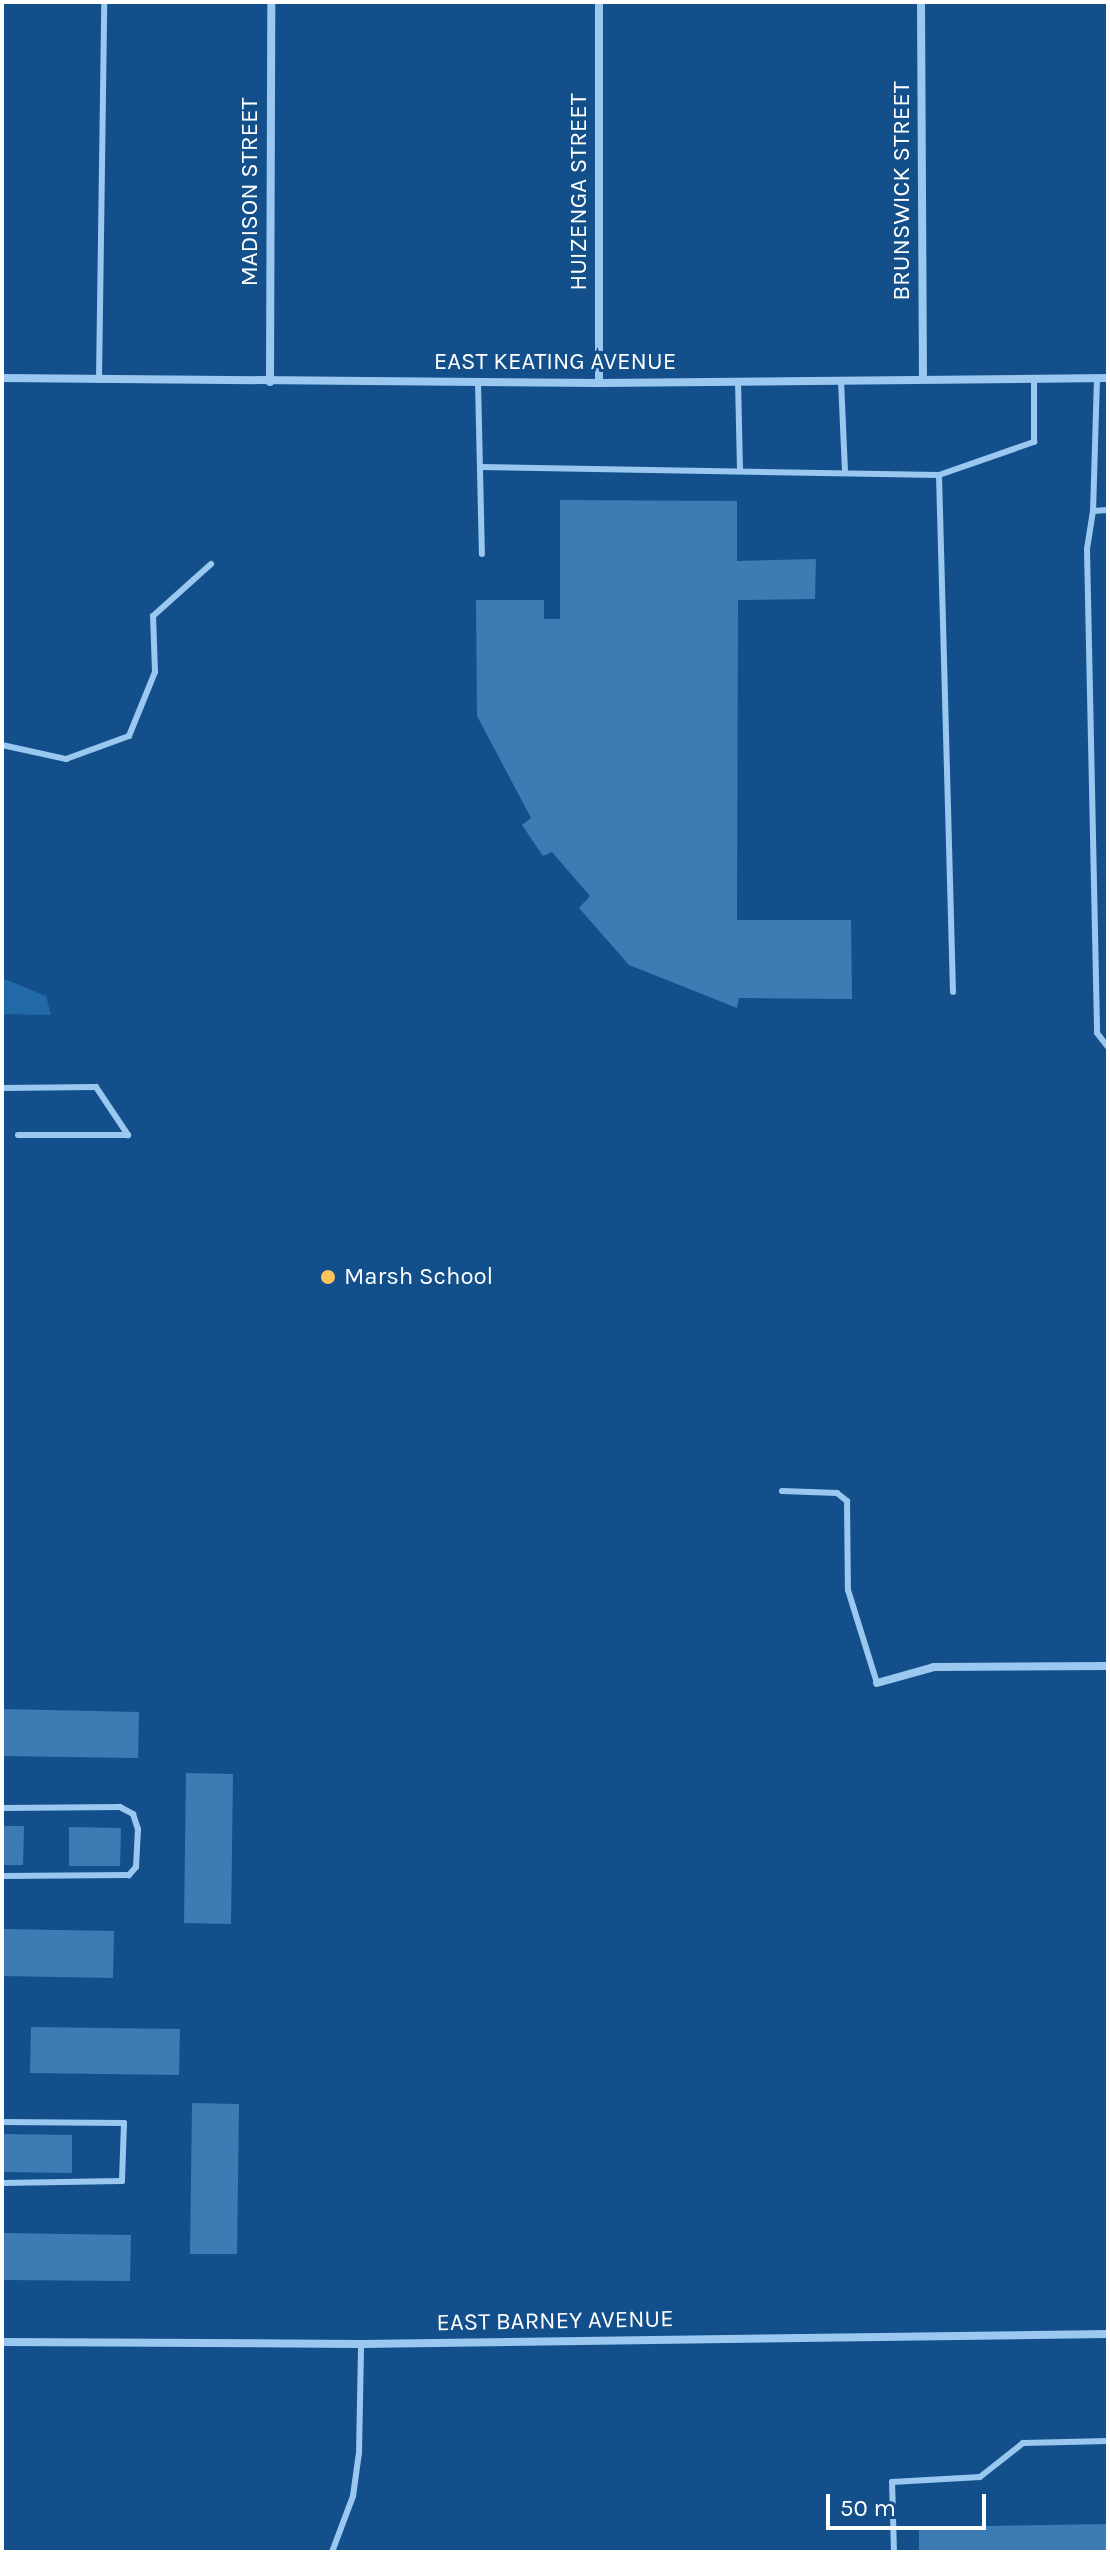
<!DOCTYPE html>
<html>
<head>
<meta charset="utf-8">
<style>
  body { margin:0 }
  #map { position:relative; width:1110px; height:2554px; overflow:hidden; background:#13508b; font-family:Karla,sans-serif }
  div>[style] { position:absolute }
  .green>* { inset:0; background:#2269a8 }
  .building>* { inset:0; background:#3c7bb4 }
  .lane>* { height:6px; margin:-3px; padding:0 3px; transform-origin:3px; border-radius:3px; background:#9bc8f0 }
  .street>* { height:8px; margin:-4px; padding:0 4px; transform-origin:4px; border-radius:4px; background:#9bc8f0 }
  .dots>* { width:22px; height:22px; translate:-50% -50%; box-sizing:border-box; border:4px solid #13508b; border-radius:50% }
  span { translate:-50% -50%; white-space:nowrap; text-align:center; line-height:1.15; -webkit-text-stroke:6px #13508b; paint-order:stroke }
  .street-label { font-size:24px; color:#fff }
  .poi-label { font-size:24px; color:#fff }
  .left { translate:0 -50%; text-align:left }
  .frame { position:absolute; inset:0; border:4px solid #fff; pointer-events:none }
  .scale { position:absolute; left:826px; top:2494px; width:160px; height:36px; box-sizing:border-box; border:4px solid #fff; border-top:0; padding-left:10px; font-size:24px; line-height:28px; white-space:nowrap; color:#fff; -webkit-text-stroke:6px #13508b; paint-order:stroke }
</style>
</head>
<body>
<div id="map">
  <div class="green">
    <div style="clip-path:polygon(2px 978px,46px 996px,51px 1015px,2px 1014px)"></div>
  </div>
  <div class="building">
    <div style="clip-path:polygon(560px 500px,737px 501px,737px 561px,816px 559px,815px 599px,738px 600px,737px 920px,851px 920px,852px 999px,739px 998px,737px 1008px,629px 965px,579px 908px,590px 896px,552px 852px,543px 856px,522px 825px,531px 818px,477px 716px,476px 600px,544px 600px,544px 619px,560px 619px)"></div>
    <div style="clip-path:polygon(2px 1709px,139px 1712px,138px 1758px,2px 1756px)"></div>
    <div style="clip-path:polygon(186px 1773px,233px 1774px,231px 1924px,184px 1923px)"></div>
    <div style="clip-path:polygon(2px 1826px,24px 1826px,23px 1865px,2px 1865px)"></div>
    <div style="clip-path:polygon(69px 1827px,121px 1828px,120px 1866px,69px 1866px)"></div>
    <div style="clip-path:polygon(2px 1929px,114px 1931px,113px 1978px,2px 1976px)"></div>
    <div style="clip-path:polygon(31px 2027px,180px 2029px,179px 2075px,30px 2073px)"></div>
    <div style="clip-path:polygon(192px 2103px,239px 2104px,237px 2254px,190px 2254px)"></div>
    <div style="clip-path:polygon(2px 2134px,72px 2135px,72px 2173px,2px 2172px)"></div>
    <div style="clip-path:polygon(2px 2233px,131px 2235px,130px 2281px,2px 2280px)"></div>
    <div style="clip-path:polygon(1108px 2524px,1108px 2552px,919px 2552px,919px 2527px)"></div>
  </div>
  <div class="lane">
    <div style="left:1097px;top:378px;width:133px;rotate:91.7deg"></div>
    <div style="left:1093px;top:511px;width:15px;rotate:-4deg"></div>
    <div style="left:99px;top:380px;width:378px;rotate:-89.2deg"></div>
    <div style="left:841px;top:380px;width:93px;rotate:87.5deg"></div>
    <div style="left:738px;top:381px;width:90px;rotate:88.7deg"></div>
    <div style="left:478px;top:382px;width:172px;rotate:88.7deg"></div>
    <div style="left:480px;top:467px;width:459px;rotate:1deg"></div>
    <div style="left:939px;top:475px;width:517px;rotate:88.45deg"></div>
    <div style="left:939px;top:475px;width:101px;rotate:-19.2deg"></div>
    <div style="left:1034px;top:442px;width:63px;rotate:-90deg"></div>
    <div style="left:1093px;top:511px;width:39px;rotate:99deg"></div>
    <div style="left:1087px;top:550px;width:483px;rotate:88.8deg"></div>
    <div style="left:1097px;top:1033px;width:18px;rotate:52deg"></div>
    <div style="left:2px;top:745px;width:66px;rotate:12.3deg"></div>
    <div style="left:66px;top:759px;width:67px;rotate:-20.1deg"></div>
    <div style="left:129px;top:736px;width:69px;rotate:-67.9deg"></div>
    <div style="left:155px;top:672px;width:56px;rotate:-92deg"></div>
    <div style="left:153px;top:616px;width:78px;rotate:-41.9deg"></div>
    <div style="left:2px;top:1088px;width:94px;rotate:-0.6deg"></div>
    <div style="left:96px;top:1087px;width:58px;rotate:56.3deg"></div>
    <div style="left:128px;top:1135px;width:110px;rotate:180deg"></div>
    <div style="left:782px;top:1491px;width:55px;rotate:2.1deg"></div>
    <div style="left:837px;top:1493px;width:13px;rotate:39deg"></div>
    <div style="left:847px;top:1501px;width:89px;rotate:89.4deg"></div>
    <div style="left:848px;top:1590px;width:97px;rotate:72.7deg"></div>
    <div style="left:2px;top:1808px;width:118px;rotate:-0.5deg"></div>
    <div style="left:120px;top:1807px;width:15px;rotate:28deg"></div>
    <div style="left:133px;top:1814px;width:16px;rotate:72deg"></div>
    <div style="left:138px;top:1829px;width:38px;rotate:93deg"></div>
    <div style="left:136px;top:1867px;width:11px;rotate:131deg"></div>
    <div style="left:129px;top:1875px;width:127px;rotate:179.5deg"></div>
    <div style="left:2px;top:2122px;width:122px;rotate:0.5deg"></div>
    <div style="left:124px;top:2123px;width:58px;rotate:92deg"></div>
    <div style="left:122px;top:2181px;width:120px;rotate:179deg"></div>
    <div style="left:332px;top:2552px;width:60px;rotate:-69.4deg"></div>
    <div style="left:353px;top:2496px;width:43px;rotate:-82.1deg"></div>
    <div style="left:359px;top:2453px;width:109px;rotate:-88.9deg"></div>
    <div style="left:894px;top:2552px;width:70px;rotate:-91.6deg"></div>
    <div style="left:892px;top:2482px;width:88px;rotate:-3.3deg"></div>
    <div style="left:980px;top:2477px;width:55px;rotate:-38.3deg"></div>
    <div style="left:1023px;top:2443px;width:85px;rotate:-1.3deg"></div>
  </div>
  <div class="street">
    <div style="left:599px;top:2px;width:381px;rotate:90deg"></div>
    <div style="left:921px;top:2px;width:377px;rotate:89.7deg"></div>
    <div style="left:2px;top:378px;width:597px;rotate:0.48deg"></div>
    <div style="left:599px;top:383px;width:509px;rotate:-0.56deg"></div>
    <div style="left:270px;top:382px;width:380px;rotate:-89.8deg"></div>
    <div style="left:877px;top:1683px;width:59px;rotate:-15.7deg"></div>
    <div style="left:934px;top:1667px;width:174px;rotate:-0.3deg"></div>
    <div style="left:2px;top:2342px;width:359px;rotate:0.3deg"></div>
    <div style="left:361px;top:2344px;width:747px;rotate:-0.77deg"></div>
  </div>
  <div class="dots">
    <div style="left:328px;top:1277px;background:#ffc35a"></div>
  </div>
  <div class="street-label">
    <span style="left:902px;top:191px;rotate:-90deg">BRUNSWICK STREET</span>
    <span style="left:250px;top:192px;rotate:-90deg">MADISON STREET</span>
    <span style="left:579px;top:192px;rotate:-90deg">HUIZENGA STREET</span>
    <span style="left:555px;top:362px">EAST KEATING AVENUE</span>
    <span style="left:555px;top:2321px;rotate:-1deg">EAST BARNEY AVENUE</span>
  </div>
  <div class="poi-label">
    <span class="left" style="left:344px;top:1277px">Marsh School</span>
  </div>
  <div class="frame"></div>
  <div class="scale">50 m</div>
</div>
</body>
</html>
